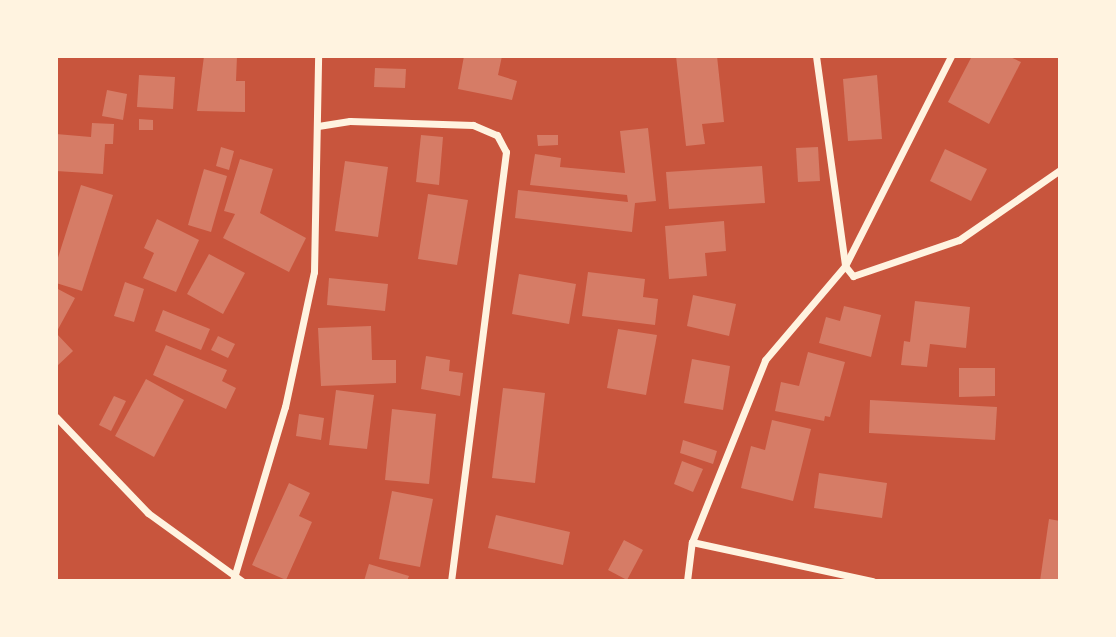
<!DOCTYPE html>
<html>
<head>
<meta charset="utf-8">
<style>
  body { margin:0 }
  #map { position:relative; width:1116px; height:637px; overflow:hidden; background:#c8553d; font-family:"Roboto Condensed",sans-serif }
  div>[style] { position:absolute }
  .building>* { inset:0; background:#d67c66 }
  .minor>* { height:7px; margin:-3.5px; padding:0 3.5px; transform-origin:3.5px; border-radius:3.5px; background:#fff3e0 }
  span { translate:-50% -50%; white-space:nowrap; text-align:center; line-height:1.15; -webkit-text-stroke:5px #fff3e0; paint-order:stroke }
  .frame { position:absolute; inset:0; border:58px solid #fff3e0; pointer-events:none }
</style>
</head>
<body>
<div id="map">
  <div class="building">
    <div style="clip-path:polygon(204px 56px,237px 56px,236px 81px,245px 81px,245px 112px,197px 111px)"></div>
    <div style="clip-path:polygon(464px 56px,502px 56px,498px 75px,517px 81px,512px 100px,458px 89px)"></div>
    <div style="clip-path:polygon(676px 56px,717px 56px,724px 122px,702px 124px,705px 144px,686px 146px)"></div>
    <div style="clip-path:polygon(972px 56px,1008px 56px,1021px 62px,989px 124px,948px 102px)"></div>
    <div style="clip-path:polygon(375px 68px,406px 69px,405px 88px,374px 87px)"></div>
    <div style="clip-path:polygon(139px 75px,175px 77px,173px 109px,137px 107px)"></div>
    <div style="clip-path:polygon(877px 75px,882px 139px,848px 141px,843px 79px)"></div>
    <div style="clip-path:polygon(107px 90px,127px 94px,123px 120px,102px 116px)"></div>
    <div style="clip-path:polygon(139px 119px,153px 120px,153px 130px,139px 130px)"></div>
    <div style="clip-path:polygon(92px 123px,114px 124px,113px 144px,105px 144px,103px 174px,56px 171px,56px 134px,91px 137px)"></div>
    <div style="clip-path:polygon(648px 128px,656px 201px,635px 203px,632px 232px,515px 218px,518px 190px,628px 202px,627px 195px,530px 185px,535px 154px,561px 158px,560px 167px,625px 173px,620px 131px)"></div>
    <div style="clip-path:polygon(421px 135px,443px 137px,439px 185px,416px 182px)"></div>
    <div style="clip-path:polygon(537px 135px,558px 135px,558px 145px,538px 146px)"></div>
    <div style="clip-path:polygon(221px 147px,234px 151px,229px 170px,216px 166px)"></div>
    <div style="clip-path:polygon(818px 147px,820px 181px,798px 182px,796px 148px)"></div>
    <div style="clip-path:polygon(945px 149px,987px 169px,971px 201px,930px 181px)"></div>
    <div style="clip-path:polygon(240px 159px,273px 169px,260px 213px,306px 238px,289px 272px,223px 238px,235px 214px,224px 211px)"></div>
    <div style="clip-path:polygon(345px 161px,388px 167px,378px 237px,335px 231px)"></div>
    <div style="clip-path:polygon(762px 166px,765px 203px,669px 209px,666px 172px)"></div>
    <div style="clip-path:polygon(204px 169px,227px 176px,211px 232px,188px 225px)"></div>
    <div style="clip-path:polygon(81px 185px,113px 195px,82px 291px,56px 283px,56px 264px)"></div>
    <div style="clip-path:polygon(428px 194px,468px 200px,457px 265px,418px 259px)"></div>
    <div style="clip-path:polygon(157px 219px,199px 240px,176px 292px,143px 278px,154px 253px,144px 248px)"></div>
    <div style="clip-path:polygon(724px 221px,726px 251px,705px 253px,707px 276px,669px 279px,665px 226px)"></div>
    <div style="clip-path:polygon(209px 254px,245px 273px,223px 314px,187px 294px)"></div>
    <div style="clip-path:polygon(588px 272px,645px 279px,643px 297px,658px 299px,655px 325px,582px 316px)"></div>
    <div style="clip-path:polygon(519px 274px,576px 284px,569px 324px,512px 314px)"></div>
    <div style="clip-path:polygon(329px 278px,388px 284px,385px 311px,327px 305px)"></div>
    <div style="clip-path:polygon(125px 282px,144px 289px,134px 322px,114px 316px)"></div>
    <div style="clip-path:polygon(56px 288px,75px 298px,56px 333px,73px 351px,56px 367px)"></div>
    <div style="clip-path:polygon(693px 295px,736px 304px,729px 336px,687px 326px)"></div>
    <div style="clip-path:polygon(915px 301px,970px 307px,966px 348px,930px 344px,927px 367px,901px 365px,904px 341px,910px 342px)"></div>
    <div style="clip-path:polygon(844px 306px,881px 315px,871px 357px,819px 343px,826px 317px,840px 321px)"></div>
    <div style="clip-path:polygon(163px 310px,210px 329px,201px 350px,155px 331px)"></div>
    <div style="clip-path:polygon(371px 326px,372px 360px,396px 360px,396px 383px,321px 386px,318px 328px)"></div>
    <div style="clip-path:polygon(618px 329px,657px 335px,646px 395px,607px 388px)"></div>
    <div style="clip-path:polygon(218px 336px,235px 344px,228px 358px,211px 350px)"></div>
    <div style="clip-path:polygon(166px 345px,227px 370px,222px 381px,236px 388px,226px 409px,153px 375px)"></div>
    <div style="clip-path:polygon(808px 352px,845px 362px,830px 417px,825px 416px,824px 421px,775px 411px,781px 382px,799px 386px)"></div>
    <div style="clip-path:polygon(426px 356px,450px 360px,449px 371px,463px 373px,460px 396px,421px 389px)"></div>
    <div style="clip-path:polygon(692px 359px,730px 366px,723px 410px,684px 403px)"></div>
    <div style="clip-path:polygon(959px 368px,995px 368px,995px 396px,959px 397px)"></div>
    <div style="clip-path:polygon(146px 379px,184px 400px,154px 457px,115px 436px)"></div>
    <div style="clip-path:polygon(503px 388px,545px 393px,535px 483px,492px 478px)"></div>
    <div style="clip-path:polygon(336px 390px,374px 395px,367px 449px,329px 445px)"></div>
    <div style="clip-path:polygon(114px 396px,126px 401px,111px 431px,99px 425px)"></div>
    <div style="clip-path:polygon(870px 400px,997px 407px,995px 440px,869px 433px)"></div>
    <div style="clip-path:polygon(392px 409px,436px 414px,429px 484px,385px 480px)"></div>
    <div style="clip-path:polygon(299px 414px,324px 418px,321px 440px,296px 436px)"></div>
    <div style="clip-path:polygon(772px 420px,811px 429px,793px 501px,741px 488px,751px 446px,765px 450px)"></div>
    <div style="clip-path:polygon(683px 440px,717px 451px,713px 464px,680px 453px)"></div>
    <div style="clip-path:polygon(682px 461px,703px 469px,693px 492px,674px 484px)"></div>
    <div style="clip-path:polygon(819px 473px,887px 483px,882px 518px,814px 508px)"></div>
    <div style="clip-path:polygon(289px 483px,310px 493px,299px 516px,312px 522px,286px 580px,252px 565px)"></div>
    <div style="clip-path:polygon(392px 491px,433px 499px,420px 567px,379px 559px)"></div>
    <div style="clip-path:polygon(496px 515px,570px 532px,563px 565px,488px 548px)"></div>
    <div style="clip-path:polygon(1049px 519px,1060px 521px,1060px 581px,1040px 581px)"></div>
    <div style="clip-path:polygon(624px 540px,643px 550px,627px 580px,608px 570px)"></div>
    <div style="clip-path:polygon(369px 564px,409px 576px,407px 581px,364px 581px)"></div>
  </div>
  <div class="minor">
    <div style="left:816px;top:56px;width:212px;rotate:82.1deg"></div>
    <div style="left:845px;top:266px;width:13px;rotate:51deg"></div>
    <div style="left:853px;top:276px;width:112px;rotate:-18.8deg"></div>
    <div style="left:959px;top:240px;width:123px;rotate:-34.7deg"></div>
    <div style="left:318px;top:126px;width:32px;rotate:-9deg"></div>
    <div style="left:350px;top:121px;width:123px;rotate:1.9deg"></div>
    <div style="left:473px;top:125px;width:26px;rotate:23deg"></div>
    <div style="left:497px;top:135px;width:19px;rotate:62deg"></div>
    <div style="left:506px;top:152px;width:433px;rotate:97.3deg"></div>
    <div style="left:56px;top:417px;width:133px;rotate:46.2deg"></div>
    <div style="left:148px;top:513px;width:116px;rotate:35.9deg"></div>
    <div style="left:692px;top:542px;width:185px;rotate:12.2deg"></div>
    <div style="left:233px;top:581px;width:182px;rotate:-73.4deg"></div>
    <div style="left:285px;top:407px;width:138px;rotate:-77.9deg"></div>
    <div style="left:314px;top:272px;width:216px;rotate:-88.9deg"></div>
    <div style="left:687px;top:581px;width:39px;rotate:-83deg"></div>
    <div style="left:692px;top:542px;width:196px;rotate:-68.1deg"></div>
    <div style="left:765px;top:360px;width:123px;rotate:-49.6deg"></div>
    <div style="left:845px;top:266px;width:235px;rotate:-63.2deg"></div>
  </div>
  <div class="frame"></div>
</div>
</body>
</html>
